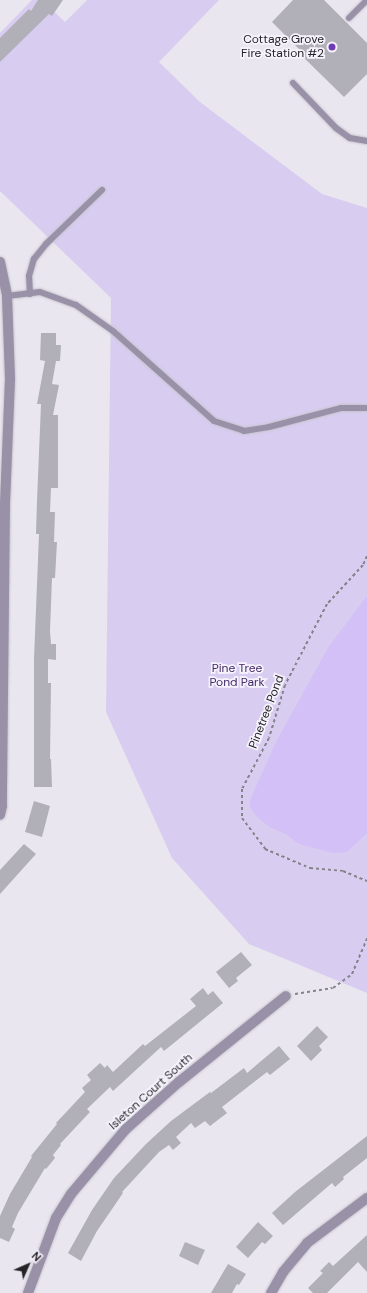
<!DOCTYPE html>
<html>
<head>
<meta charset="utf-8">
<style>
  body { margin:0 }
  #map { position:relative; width:367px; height:1293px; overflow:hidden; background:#e9e6ef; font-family:"DM Sans",sans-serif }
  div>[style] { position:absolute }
  .green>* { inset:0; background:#d8cdf0 }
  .water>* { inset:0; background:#d2c0f6 }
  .building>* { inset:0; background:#b1afb7 }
  .path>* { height:2px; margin-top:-1px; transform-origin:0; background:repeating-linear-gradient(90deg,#86848a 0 3px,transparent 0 6px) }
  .roads { filter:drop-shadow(0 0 1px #c6c3cb) drop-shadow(0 0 1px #c6c3cb) }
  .service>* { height:6px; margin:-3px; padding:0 3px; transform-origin:3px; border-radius:3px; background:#9891a8 }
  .minor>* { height:10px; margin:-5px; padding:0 5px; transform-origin:5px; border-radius:5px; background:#9891a8 }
  .dots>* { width:11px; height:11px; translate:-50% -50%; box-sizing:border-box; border:2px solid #f6f3fd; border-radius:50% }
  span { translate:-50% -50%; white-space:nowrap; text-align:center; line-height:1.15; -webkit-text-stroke:3.5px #f6f3fd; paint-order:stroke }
  .poi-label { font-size:12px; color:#242326 }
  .right { translate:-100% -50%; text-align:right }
  .park-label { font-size:12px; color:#442a69 }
  .street-label { font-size:12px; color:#242326 }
  .north { position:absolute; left:8px; top:1245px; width:40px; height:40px; -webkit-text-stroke:3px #f6f3fd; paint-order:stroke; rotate:45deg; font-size:11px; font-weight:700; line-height:16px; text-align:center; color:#242326 }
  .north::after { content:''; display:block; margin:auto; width:14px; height:18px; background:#242326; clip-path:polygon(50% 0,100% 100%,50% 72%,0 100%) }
</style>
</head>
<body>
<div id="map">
  <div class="green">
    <div style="clip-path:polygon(32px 0,42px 0,65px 22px,87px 0,219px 0,159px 62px,200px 102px,322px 194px,367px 208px,367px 993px,249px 944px,172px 858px,106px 712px,111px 298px,0 191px,0 33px)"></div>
  </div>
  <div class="water">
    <div style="clip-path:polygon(367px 596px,367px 833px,347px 852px,333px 853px,299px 844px,287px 835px,268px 826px,256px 816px,250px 807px,250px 800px,277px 740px,329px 646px)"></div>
  </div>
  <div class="building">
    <div style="clip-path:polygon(38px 0,63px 0,52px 16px,49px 14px,0 62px,0 38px,29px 9px,31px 11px)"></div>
    <div style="clip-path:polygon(293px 0,324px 0,367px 43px,367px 74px,344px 97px,299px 53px,301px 51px,272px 22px)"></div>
    <div style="clip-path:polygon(41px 333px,56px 333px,56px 345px,61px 345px,60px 361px,56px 361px,52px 384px,59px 385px,53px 415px,58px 415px,58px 488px,51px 488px,50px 512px,55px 512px,54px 542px,57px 542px,55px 578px,52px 578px,50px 631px,51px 644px,56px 644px,56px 660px,48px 659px,48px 683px,51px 683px,50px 759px,51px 759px,52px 787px,34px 787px,34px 659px,39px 534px,36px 534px,37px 501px,41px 404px,37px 404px,45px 361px,40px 360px)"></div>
    <div style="clip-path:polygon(34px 801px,50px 806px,42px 837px,25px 832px)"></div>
    <div style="clip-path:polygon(24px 844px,36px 854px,0 894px,0 870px)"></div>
    <div style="clip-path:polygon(241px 952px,252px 965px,236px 978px,238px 981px,229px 988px,216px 972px)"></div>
    <div style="clip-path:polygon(203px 988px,208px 995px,213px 991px,223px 1003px,164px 1051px,161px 1047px,113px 1091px,110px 1087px,87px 1109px,90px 1112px,60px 1144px,61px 1145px,53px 1155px,55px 1158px,46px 1169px,45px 1168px,18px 1213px,12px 1227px,15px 1229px,9px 1242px,0 1238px,0 1216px,10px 1194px,32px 1157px,31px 1156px,57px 1124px,56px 1123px,85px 1092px,82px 1088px,91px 1080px,87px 1075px,100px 1063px,105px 1068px,107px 1065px,113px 1072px,143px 1044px,145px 1046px,196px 1006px,190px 999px)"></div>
    <div style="clip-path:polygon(317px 1026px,328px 1037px,319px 1046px,322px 1050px,311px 1061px,297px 1046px)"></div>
    <div style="clip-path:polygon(279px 1046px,290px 1059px,270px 1075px,267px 1072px,222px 1107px,227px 1113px,210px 1126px,205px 1121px,195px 1128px,191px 1123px,176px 1137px,181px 1143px,173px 1150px,169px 1145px,159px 1152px,122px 1192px,123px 1193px,97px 1231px,81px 1261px,68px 1253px,92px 1210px,114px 1178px,146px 1144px,171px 1121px,210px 1092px,211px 1093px,244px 1068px,247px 1073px)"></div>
    <div style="clip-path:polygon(367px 1136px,367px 1158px,343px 1177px,344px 1179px,335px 1187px,332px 1183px,283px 1225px,272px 1213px,295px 1192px)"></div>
    <div style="clip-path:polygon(258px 1222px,273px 1236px,265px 1244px,262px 1242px,248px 1258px,236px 1247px)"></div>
    <div style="clip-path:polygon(367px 1235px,367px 1272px,358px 1262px,327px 1293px,313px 1293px,308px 1288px,323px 1273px,320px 1271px,329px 1262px,333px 1266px)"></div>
    <div style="clip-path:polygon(185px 1242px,205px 1250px,198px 1265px,179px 1256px)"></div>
    <div style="clip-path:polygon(228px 1264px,246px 1274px,239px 1285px,237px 1284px,232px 1293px,211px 1293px)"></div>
  </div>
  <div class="path">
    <div style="left:367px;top:556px;width:10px;rotate:114deg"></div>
    <div style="left:363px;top:565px;width:53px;rotate:132.7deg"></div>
    <div style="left:327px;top:604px;width:91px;rotate:117.4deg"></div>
    <div style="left:285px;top:685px;width:55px;rotate:106.8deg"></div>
    <div style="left:269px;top:738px;width:58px;rotate:117.9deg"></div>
    <div style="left:242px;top:789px;width:29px;rotate:90deg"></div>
    <div style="left:242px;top:818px;width:39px;rotate:53deg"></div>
    <div style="left:265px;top:849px;width:49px;rotate:22.9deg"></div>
    <div style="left:310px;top:868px;width:33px;rotate:5deg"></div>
    <div style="left:343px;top:871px;width:26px;rotate:23deg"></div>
    <div style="left:295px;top:994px;width:38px;rotate:-9deg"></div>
    <div style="left:333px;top:988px;width:24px;rotate:-36deg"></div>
    <div style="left:352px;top:974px;width:39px;rotate:-67deg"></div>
  </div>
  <div class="roads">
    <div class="service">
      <div style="left:349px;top:18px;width:25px;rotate:-45deg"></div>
      <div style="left:293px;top:83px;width:62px;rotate:46.3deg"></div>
      <div style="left:336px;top:128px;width:17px;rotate:36deg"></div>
      <div style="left:350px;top:138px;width:17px;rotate:10deg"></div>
      <div style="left:30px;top:294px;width:18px;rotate:-93deg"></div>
      <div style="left:29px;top:276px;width:18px;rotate:-74deg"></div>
      <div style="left:34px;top:259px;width:19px;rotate:-51deg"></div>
      <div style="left:46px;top:244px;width:78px;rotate:-44deg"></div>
      <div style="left:7px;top:296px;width:33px;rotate:-7deg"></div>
      <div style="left:40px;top:292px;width:38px;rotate:20deg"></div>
      <div style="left:76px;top:305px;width:45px;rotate:35.1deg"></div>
      <div style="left:113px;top:331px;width:135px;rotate:41.7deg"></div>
      <div style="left:214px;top:421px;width:32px;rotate:18deg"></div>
      <div style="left:244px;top:431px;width:25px;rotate:-9deg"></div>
      <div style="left:269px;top:427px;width:74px;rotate:-14.8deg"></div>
      <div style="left:341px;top:408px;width:26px"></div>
    </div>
    <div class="minor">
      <div style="left:0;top:262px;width:35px;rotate:78deg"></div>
      <div style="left:7px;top:296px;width:83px;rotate:87.9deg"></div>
      <div style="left:10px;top:379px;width:123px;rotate:92.3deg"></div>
      <div style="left:5px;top:502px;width:304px;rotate:90.6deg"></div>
      <div style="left:2px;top:806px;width:9px;rotate:103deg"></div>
      <div style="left:28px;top:1293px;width:80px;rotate:-69.5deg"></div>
      <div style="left:56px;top:1218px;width:28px;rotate:-58deg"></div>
      <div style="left:71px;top:1194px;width:85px;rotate:-49.8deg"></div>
      <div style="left:126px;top:1129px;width:71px;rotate:-41.6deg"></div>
      <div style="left:179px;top:1082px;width:137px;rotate:-38.8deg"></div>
      <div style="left:271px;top:1293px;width:24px;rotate:-60deg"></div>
      <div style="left:283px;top:1272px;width:38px;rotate:-50deg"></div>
      <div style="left:307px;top:1243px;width:75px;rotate:-36.9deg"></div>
    </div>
  </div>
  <div class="dots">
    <div style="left:332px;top:47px;background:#713cb3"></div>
  </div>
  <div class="poi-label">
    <span class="right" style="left:324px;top:47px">Cottage Grove<br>Fire Station #2</span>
  </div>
  <div class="park-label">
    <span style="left:237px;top:676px">Pine Tree<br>Pond Park</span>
  </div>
  <div class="street-label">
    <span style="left:267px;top:712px;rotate:-69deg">Pinetree Pond</span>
    <span style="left:151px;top:1092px;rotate:-42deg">Isleton Court South</span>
  </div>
  <div class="north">N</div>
</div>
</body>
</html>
